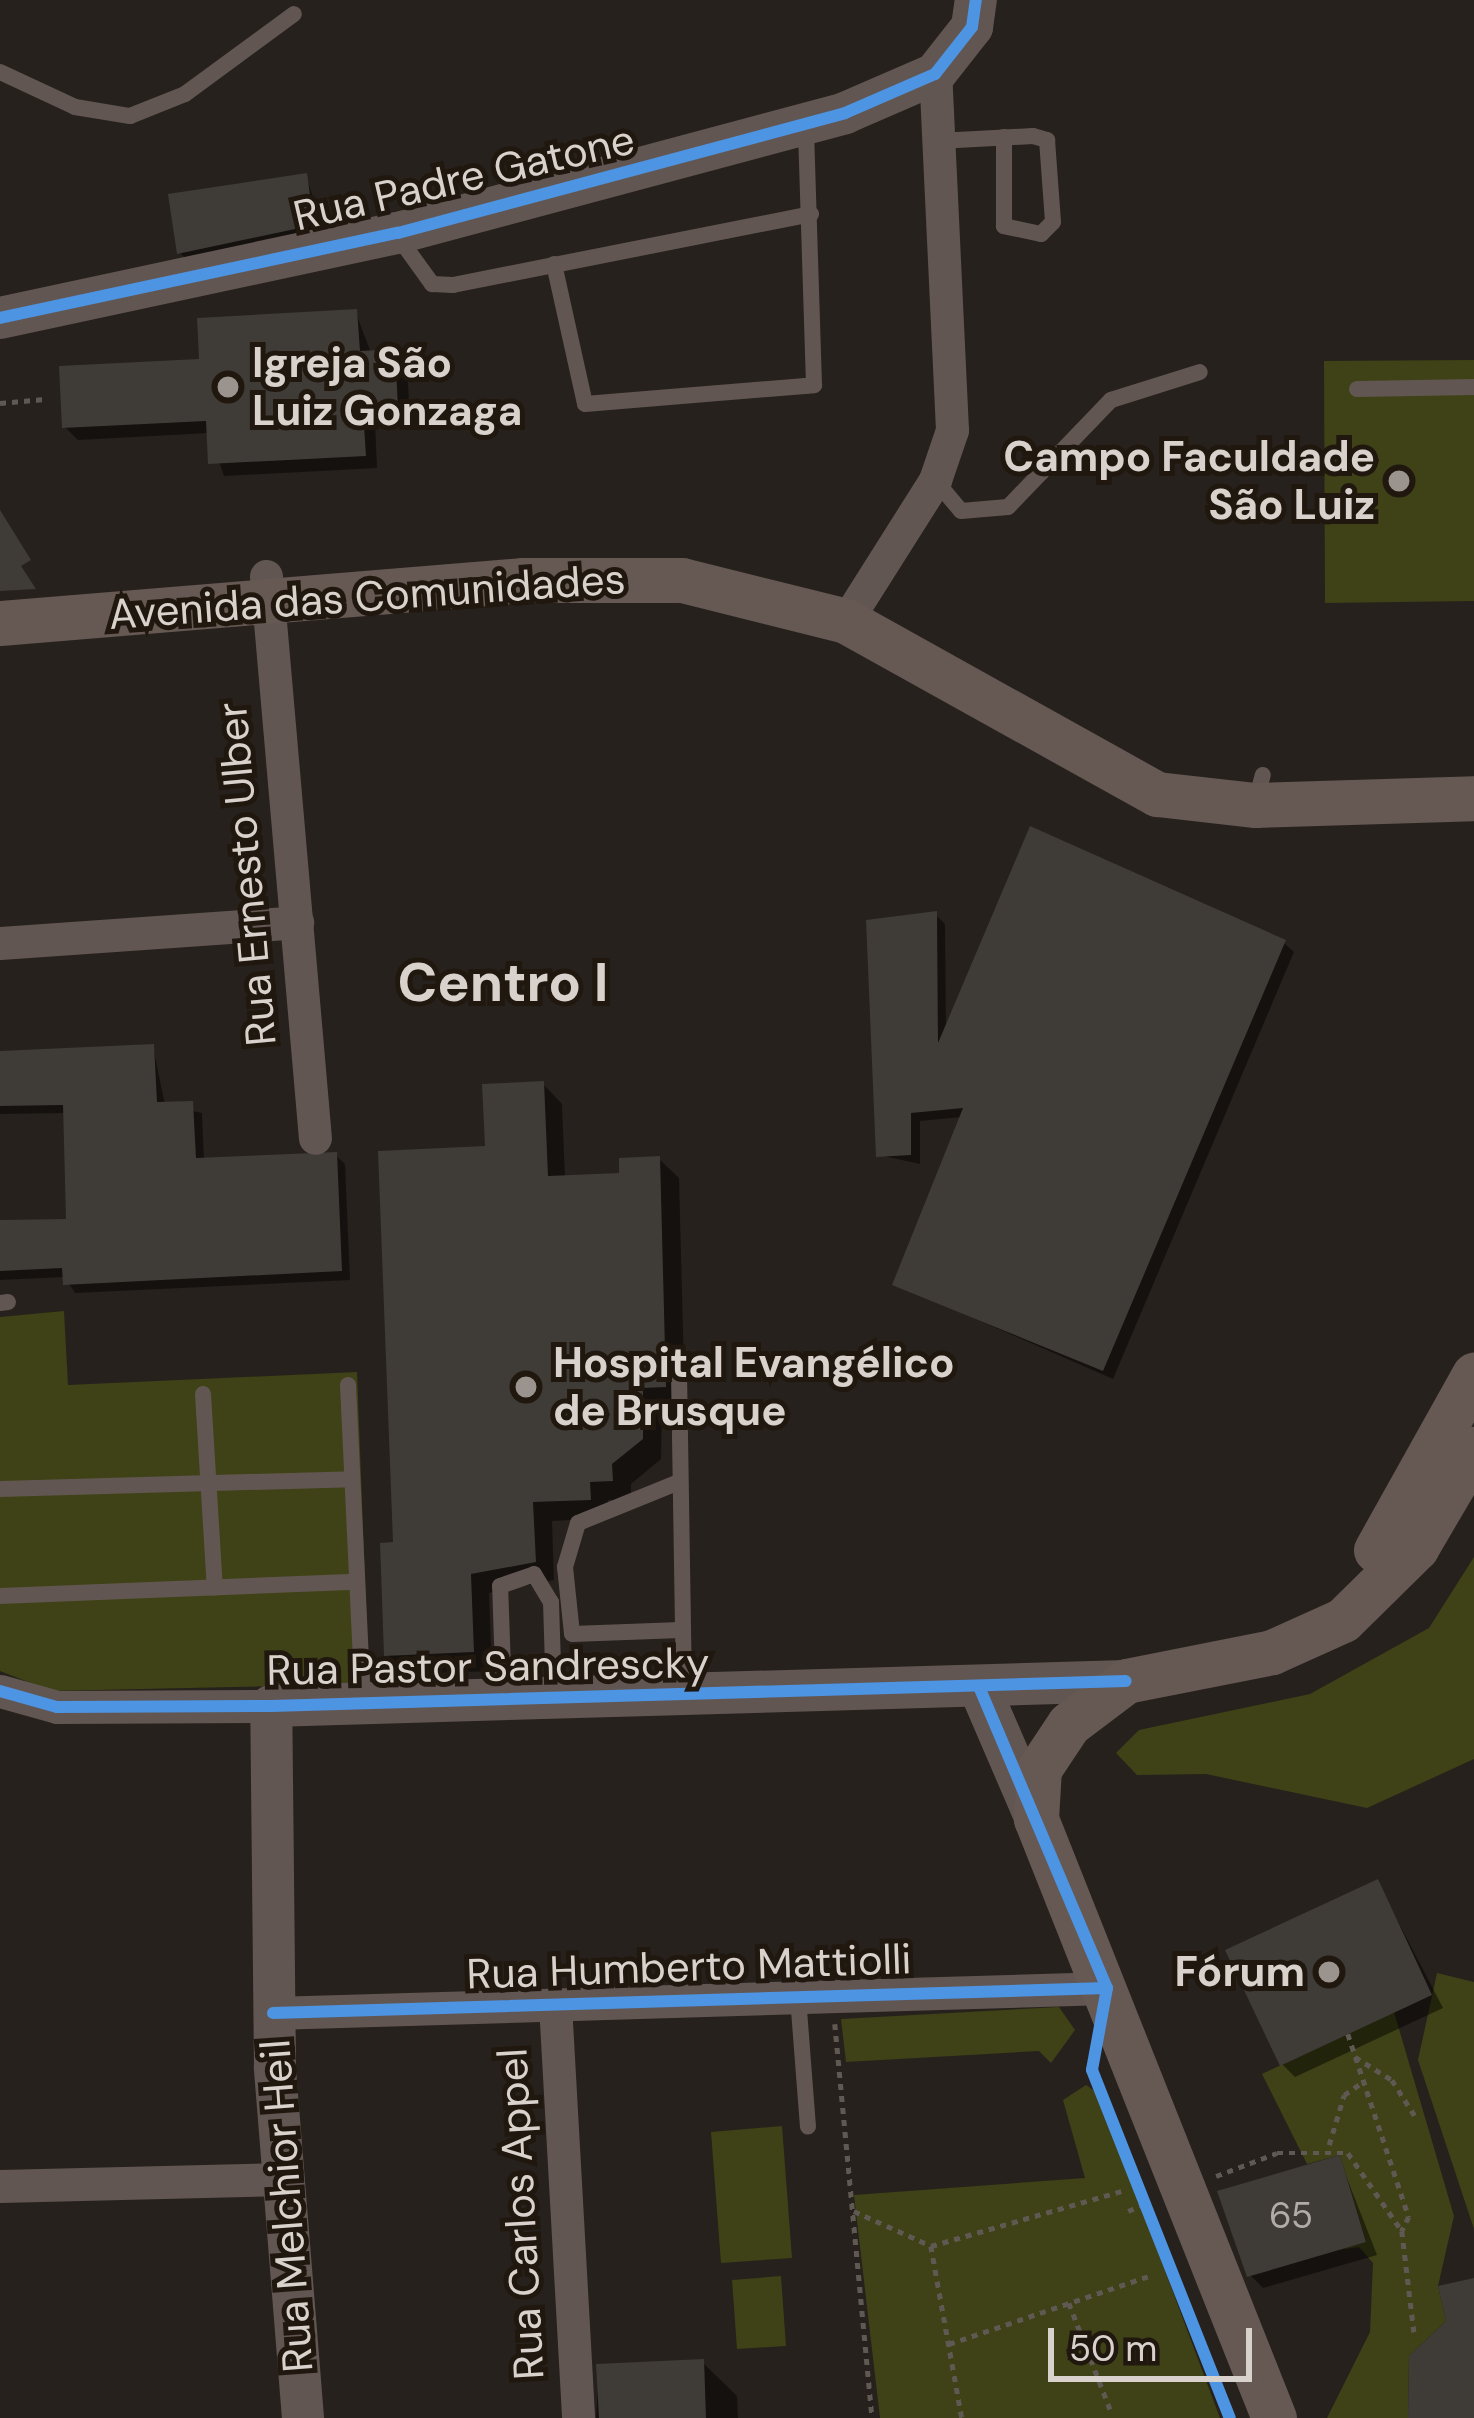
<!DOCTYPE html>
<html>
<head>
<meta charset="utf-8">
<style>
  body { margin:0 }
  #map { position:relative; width:1474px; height:2418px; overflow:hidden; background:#26211c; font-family:"DM Sans",sans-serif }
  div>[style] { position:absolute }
  .green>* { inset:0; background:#3e4216 }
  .shadow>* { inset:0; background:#0007 }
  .building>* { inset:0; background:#3f3b37 }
  .path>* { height:4.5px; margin-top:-2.25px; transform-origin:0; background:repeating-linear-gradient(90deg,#605853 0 6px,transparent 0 12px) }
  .service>* { height:16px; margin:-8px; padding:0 8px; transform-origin:8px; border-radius:8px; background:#625652 }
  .minor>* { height:33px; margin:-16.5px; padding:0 16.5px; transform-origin:16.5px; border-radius:16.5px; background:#625652 }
  .tertiary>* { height:42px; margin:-21px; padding:0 21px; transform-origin:21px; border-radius:21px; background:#625652 }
  .secondary>* { height:45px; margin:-22.5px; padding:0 22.5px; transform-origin:22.5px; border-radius:22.5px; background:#665853 }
  .cycleway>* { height:12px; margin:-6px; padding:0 6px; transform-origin:6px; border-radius:6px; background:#4d94e3 }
  .dots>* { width:33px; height:33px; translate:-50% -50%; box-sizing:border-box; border:6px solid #20170f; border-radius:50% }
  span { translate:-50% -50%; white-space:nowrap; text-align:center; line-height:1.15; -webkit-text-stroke:10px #20170f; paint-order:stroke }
  .number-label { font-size:36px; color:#b2aca7 }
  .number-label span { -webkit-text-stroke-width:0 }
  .street-label { font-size:42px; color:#d8d1cc }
  .poi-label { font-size:42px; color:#d8d1cc; font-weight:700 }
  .left { translate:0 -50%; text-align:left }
  .right { translate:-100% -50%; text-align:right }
  .district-label { font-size:54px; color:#d8d1cc; font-weight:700 }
  .scale { position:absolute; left:1048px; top:2328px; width:204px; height:54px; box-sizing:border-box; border:6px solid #d8d1cc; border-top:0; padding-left:15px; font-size:36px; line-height:42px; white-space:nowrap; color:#d8d1cc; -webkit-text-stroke:9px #20170f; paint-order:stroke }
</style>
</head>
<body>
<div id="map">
  <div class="green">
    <div style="clip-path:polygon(1474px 360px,1474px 601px,1325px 603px,1324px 361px)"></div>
    <div style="clip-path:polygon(64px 1311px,68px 1385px,357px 1372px,369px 1684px,51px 1691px,0 1671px,0 1317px)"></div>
    <div style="clip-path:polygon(1474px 1557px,1474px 1759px,1367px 1808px,1206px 1774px,1137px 1775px,1116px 1753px,1139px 1730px,1310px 1694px,1429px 1628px)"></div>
    <div style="clip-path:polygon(1437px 1973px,1474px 1982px,1474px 2229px,1418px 2060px)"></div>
    <div style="clip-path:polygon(1059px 2007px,1075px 2030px,1051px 2063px,1039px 2051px,846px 2062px,841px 2019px)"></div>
    <div style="clip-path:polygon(1394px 2012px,1454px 2216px,1438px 2286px,1446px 2321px,1409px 2356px,1408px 2418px,1327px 2418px,1370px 2332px,1373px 2263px,1359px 2247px,1338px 2250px,1366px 2241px,1340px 2155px,1307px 2164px,1262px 2074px)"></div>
    <div style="clip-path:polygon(1086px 2085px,1099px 2094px,1220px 2418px,880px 2418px,854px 2195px,1085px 2178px,1063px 2100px)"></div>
    <div style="clip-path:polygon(782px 2126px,792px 2258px,721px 2263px,711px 2132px)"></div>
    <div style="clip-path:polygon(781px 2276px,786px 2346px,737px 2349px,732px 2280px)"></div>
  </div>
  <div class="shadow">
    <div style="clip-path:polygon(306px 176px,326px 237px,193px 266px,180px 253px)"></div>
    <div style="clip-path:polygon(356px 313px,371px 353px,407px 365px,410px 420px,375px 422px,377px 468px,224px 476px,209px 433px,78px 440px,65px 427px,203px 362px)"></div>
    <div style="clip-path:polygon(936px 915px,945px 924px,946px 1031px,1284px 943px,1294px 952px,1113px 1379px,896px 1284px,962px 1117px,920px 1121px,920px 1164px,879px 1155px)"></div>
    <div style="clip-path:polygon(153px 1047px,165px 1105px,202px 1113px,204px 1161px,335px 1155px,345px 1164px,350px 1280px,75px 1293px,65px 1277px,0 1280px,0 1223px,69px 1221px,67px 1113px,0 1114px,0 1054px)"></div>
    <div style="clip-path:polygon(543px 1084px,562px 1104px,565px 1179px,622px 1176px,659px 1159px,679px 1178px,685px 1406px,662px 1406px,661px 1459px,631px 1484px,631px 1500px,608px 1500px,609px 1518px,552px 1521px,554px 1580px,489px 1593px,492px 1671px,407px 1674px,387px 1655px,396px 1545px,488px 1149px)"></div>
    <div style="clip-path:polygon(1378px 1883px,1443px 2008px,1295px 2077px,1282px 2064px)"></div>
    <div style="clip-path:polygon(1339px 2158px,1377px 2255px,1263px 2288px,1250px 2275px)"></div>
    <div style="clip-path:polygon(702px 2362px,737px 2396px,738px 2418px,596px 2418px,599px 2367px)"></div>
  </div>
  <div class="building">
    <div style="clip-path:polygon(307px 173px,314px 225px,177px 254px,168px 194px)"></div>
    <div style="clip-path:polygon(357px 309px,360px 351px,395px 349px,398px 408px,363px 410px,366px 456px,208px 464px,206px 421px,62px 428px,59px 366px,199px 359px,197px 318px)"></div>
    <div style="clip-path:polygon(0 510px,31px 560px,21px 566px,36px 589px,0 591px)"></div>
    <div style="clip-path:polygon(1030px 826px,1286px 940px,1103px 1371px,892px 1285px,963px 1108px,911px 1113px,911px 1155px,876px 1157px,866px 920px,937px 911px,938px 1043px)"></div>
    <div style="clip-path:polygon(154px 1044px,157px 1102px,193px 1101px,196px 1158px,337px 1152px,342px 1271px,63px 1285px,62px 1268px,0 1271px,0 1220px,66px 1219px,63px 1105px,0 1106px,0 1051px)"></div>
    <div style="clip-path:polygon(544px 1081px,548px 1176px,619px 1173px,619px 1158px,660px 1156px,666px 1387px,643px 1388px,643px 1439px,612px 1464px,613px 1481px,590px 1482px,591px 1500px,533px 1502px,536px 1562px,471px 1574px,474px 1652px,384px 1656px,380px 1543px,393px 1542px,378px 1151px,485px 1146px,482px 1084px)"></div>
    <div style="clip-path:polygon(1378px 1879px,1432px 1995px,1280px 2066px,1225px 1950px)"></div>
    <div style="clip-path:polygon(1340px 2155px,1366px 2242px,1247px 2277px,1217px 2191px)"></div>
    <div style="clip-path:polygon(1474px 2278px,1474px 2418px,1408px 2418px,1409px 2356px,1446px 2321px,1438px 2286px)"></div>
    <div style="clip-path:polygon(704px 2359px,706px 2418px,599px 2418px,596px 2364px)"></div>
  </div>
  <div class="path">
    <div style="left:0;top:403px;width:45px;rotate:-5.1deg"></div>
    <div style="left:835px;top:2024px;width:396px;rotate:84.6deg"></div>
    <div style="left:1348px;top:2034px;width:193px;rotate:71.6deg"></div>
    <div style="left:1409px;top:2217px;width:16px;rotate:117deg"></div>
    <div style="left:1355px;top:2057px;width:44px;rotate:31.9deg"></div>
    <div style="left:1392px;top:2080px;width:46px;rotate:57.3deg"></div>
    <div style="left:1329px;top:2145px;width:52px;rotate:-73.3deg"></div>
    <div style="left:1344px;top:2095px;width:24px;rotate:-35deg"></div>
    <div style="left:1216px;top:2176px;width:65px;rotate:-20.7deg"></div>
    <div style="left:1277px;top:2153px;width:71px"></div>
    <div style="left:1348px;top:2153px;width:95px;rotate:55.3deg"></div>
    <div style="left:1402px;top:2231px;width:102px;rotate:83.2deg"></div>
    <div style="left:854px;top:2211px;width:85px;rotate:24.4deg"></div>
    <div style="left:931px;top:2246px;width:198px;rotate:-16.1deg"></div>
    <div style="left:1128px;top:2211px;width:23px;rotate:-23deg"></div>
    <div style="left:931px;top:2246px;width:175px;rotate:79.8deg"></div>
    <div style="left:1069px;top:2303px;width:119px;rotate:68.8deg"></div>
    <div style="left:949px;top:2344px;width:214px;rotate:-18.8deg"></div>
  </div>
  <div class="service">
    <div style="left:0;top:72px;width:83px;rotate:25deg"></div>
    <div style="left:75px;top:107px;width:56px;rotate:9.3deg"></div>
    <div style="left:130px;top:116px;width:59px;rotate:-21.8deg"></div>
    <div style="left:185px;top:94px;width:135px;rotate:-36.3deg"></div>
    <div style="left:938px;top:141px;width:95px;rotate:-3deg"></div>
    <div style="left:1033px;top:136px;width:15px;rotate:16deg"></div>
    <div style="left:1047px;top:140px;width:82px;rotate:85.8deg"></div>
    <div style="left:1053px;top:222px;width:17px;rotate:135deg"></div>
    <div style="left:1041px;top:234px;width:38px;rotate:-168deg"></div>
    <div style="left:1004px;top:226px;width:89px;rotate:-90deg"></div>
    <div style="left:396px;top:234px;width:62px;rotate:54.2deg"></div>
    <div style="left:432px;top:284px;width:21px;rotate:3deg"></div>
    <div style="left:453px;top:285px;width:365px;rotate:-11.2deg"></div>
    <div style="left:554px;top:264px;width:143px;rotate:77.5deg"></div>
    <div style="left:585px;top:404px;width:230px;rotate:-4.7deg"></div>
    <div style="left:814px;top:385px;width:260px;rotate:-91.8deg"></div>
    <div style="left:1357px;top:389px;width:117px;rotate:-1deg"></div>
    <div style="left:935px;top:480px;width:40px;rotate:50deg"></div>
    <div style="left:961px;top:511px;width:47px;rotate:-4.9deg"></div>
    <div style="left:1008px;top:507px;width:149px;rotate:-46.1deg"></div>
    <div style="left:1111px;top:400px;width:93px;rotate:-17.5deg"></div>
    <div style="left:1255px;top:804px;width:30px;rotate:-75deg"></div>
    <div style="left:0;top:1303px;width:8px;rotate:-7deg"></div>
    <div style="left:679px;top:1372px;width:322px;rotate:89.1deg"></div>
    <div style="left:348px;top:1385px;width:318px;rotate:87.3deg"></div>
    <div style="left:203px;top:1394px;width:194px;rotate:86.5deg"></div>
    <div style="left:679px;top:1482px;width:109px;rotate:157.9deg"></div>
    <div style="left:578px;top:1523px;width:46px;rotate:106.5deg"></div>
    <div style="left:565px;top:1567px;width:67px;rotate:84deg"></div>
    <div style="left:572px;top:1634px;width:109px;rotate:-2.1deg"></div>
    <div style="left:0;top:1489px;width:352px;rotate:-1.6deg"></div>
    <div style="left:0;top:1596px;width:356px;rotate:-2.3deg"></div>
    <div style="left:504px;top:1698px;width:112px;rotate:-92deg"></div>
    <div style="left:500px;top:1586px;width:36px;rotate:-19deg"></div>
    <div style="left:534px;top:1574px;width:33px;rotate:59deg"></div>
    <div style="left:551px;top:1602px;width:95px;rotate:88.2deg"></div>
    <div style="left:798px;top:1997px;width:130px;rotate:85.6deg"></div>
  </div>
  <div class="minor">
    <div style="left:266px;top:576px;width:564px;rotate:85.02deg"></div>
    <div style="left:846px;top:621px;width:167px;rotate:-57.7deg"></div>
    <div style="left:935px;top:480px;width:53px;rotate:-71.2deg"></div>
    <div style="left:952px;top:430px;width:356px;rotate:-92.7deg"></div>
    <div style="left:0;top:943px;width:298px;rotate:-4deg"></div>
    <div style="left:0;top:1691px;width:59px;rotate:15.7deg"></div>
    <div style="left:57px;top:1707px;width:214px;rotate:-0.3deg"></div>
    <div style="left:555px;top:2004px;width:415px;rotate:86.8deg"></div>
    <div style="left:273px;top:2013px;width:834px;rotate:-1.72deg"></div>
    <div style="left:0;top:2186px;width:283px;rotate:-1.4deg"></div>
  </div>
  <div class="tertiary">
    <div style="left:0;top:318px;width:407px;rotate:-12.1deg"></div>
    <div style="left:398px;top:233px;width:463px;rotate:-15deg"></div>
    <div style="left:845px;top:113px;width:98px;rotate:-23.4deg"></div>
    <div style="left:935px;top:74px;width:60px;rotate:-51.8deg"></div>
    <div style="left:972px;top:27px;width:27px;rotate:-82deg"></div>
    <div style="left:980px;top:1689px;width:142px;rotate:66.7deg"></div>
    <div style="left:303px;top:2418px;width:352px;rotate:-94.6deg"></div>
    <div style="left:275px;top:2067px;width:361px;rotate:-90.6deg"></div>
    <div style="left:271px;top:1706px;width:855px;rotate:-1.67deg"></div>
  </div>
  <div class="secondary">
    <div style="left:0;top:623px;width:525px;rotate:-4.7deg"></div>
    <div style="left:523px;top:580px;width:159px"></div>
    <div style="left:682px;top:580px;width:169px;rotate:14deg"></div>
    <div style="left:846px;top:621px;width:356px;rotate:29.1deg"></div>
    <div style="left:1157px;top:794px;width:99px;rotate:6.4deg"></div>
    <div style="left:1255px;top:805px;width:219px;rotate:-1.8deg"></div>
    <div style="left:1376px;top:1550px;width:201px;rotate:-60.8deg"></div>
    <div style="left:1274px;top:2418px;width:645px;rotate:-111.67deg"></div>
    <div style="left:1036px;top:1819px;width:50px;rotate:-86.6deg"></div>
    <div style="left:1039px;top:1769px;width:54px;rotate:-56.3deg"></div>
    <div style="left:1069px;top:1724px;width:71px;rotate:-37deg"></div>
    <div style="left:1126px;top:1681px;width:149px;rotate:-11.2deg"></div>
    <div style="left:1272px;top:1652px;width:78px;rotate:-24.3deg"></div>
    <div style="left:1343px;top:1620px;width:103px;rotate:-44.6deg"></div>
    <div style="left:1416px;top:1548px;width:115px;rotate:-59.6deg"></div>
  </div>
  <div class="cycleway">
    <div style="left:0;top:318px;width:407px;rotate:-12.1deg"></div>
    <div style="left:398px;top:233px;width:463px;rotate:-15deg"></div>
    <div style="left:845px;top:113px;width:98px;rotate:-23.4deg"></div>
    <div style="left:935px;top:74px;width:60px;rotate:-51.8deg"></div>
    <div style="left:972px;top:27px;width:27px;rotate:-82deg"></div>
    <div style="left:980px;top:1689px;width:325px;rotate:67deg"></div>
    <div style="left:0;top:1691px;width:59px;rotate:15.7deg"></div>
    <div style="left:57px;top:1707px;width:214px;rotate:-0.3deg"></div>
    <div style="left:271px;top:1706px;width:855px;rotate:-1.67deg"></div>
    <div style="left:1107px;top:1988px;width:83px;rotate:100.4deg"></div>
    <div style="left:1092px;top:2070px;width:374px;rotate:68.4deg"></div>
    <div style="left:273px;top:2013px;width:834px;rotate:-1.72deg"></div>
  </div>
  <div class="dots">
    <div style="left:228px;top:387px;background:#9a938e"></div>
    <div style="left:1399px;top:481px;background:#9a938e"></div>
    <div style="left:526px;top:1387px;background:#9a938e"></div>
    <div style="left:1329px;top:1972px;background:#9a938e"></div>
  </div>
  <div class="number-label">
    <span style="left:1291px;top:2216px">65</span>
  </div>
  <div class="street-label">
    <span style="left:464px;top:178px;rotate:-13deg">Rua Padre Gatone</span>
    <span style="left:367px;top:597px;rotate:-4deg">Avenida das Comunidades</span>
    <span style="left:247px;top:874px;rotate:-95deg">Rua Ernesto Ulber</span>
    <span style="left:488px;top:1667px;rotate:-1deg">Rua Pastor Sandrescky</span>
    <span style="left:689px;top:1967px;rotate:-2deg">Rua Humberto Mattiolli</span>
    <span style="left:287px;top:2206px;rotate:-94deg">Rua Melchior Heil</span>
    <span style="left:521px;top:2214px;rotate:-93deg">Rua Carlos Appel</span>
  </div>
  <div class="poi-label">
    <span class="left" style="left:252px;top:387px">Igreja São<br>Luiz Gonzaga</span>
    <span class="right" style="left:1375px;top:481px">Campo Faculdade<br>São Luiz</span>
    <span class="left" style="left:553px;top:1387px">Hospital Evangélico<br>de Brusque</span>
    <span class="right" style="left:1305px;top:1972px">Fórum</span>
  </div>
  <div class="district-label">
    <span style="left:503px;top:983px">Centro I</span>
  </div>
  <div class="scale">50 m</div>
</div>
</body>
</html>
